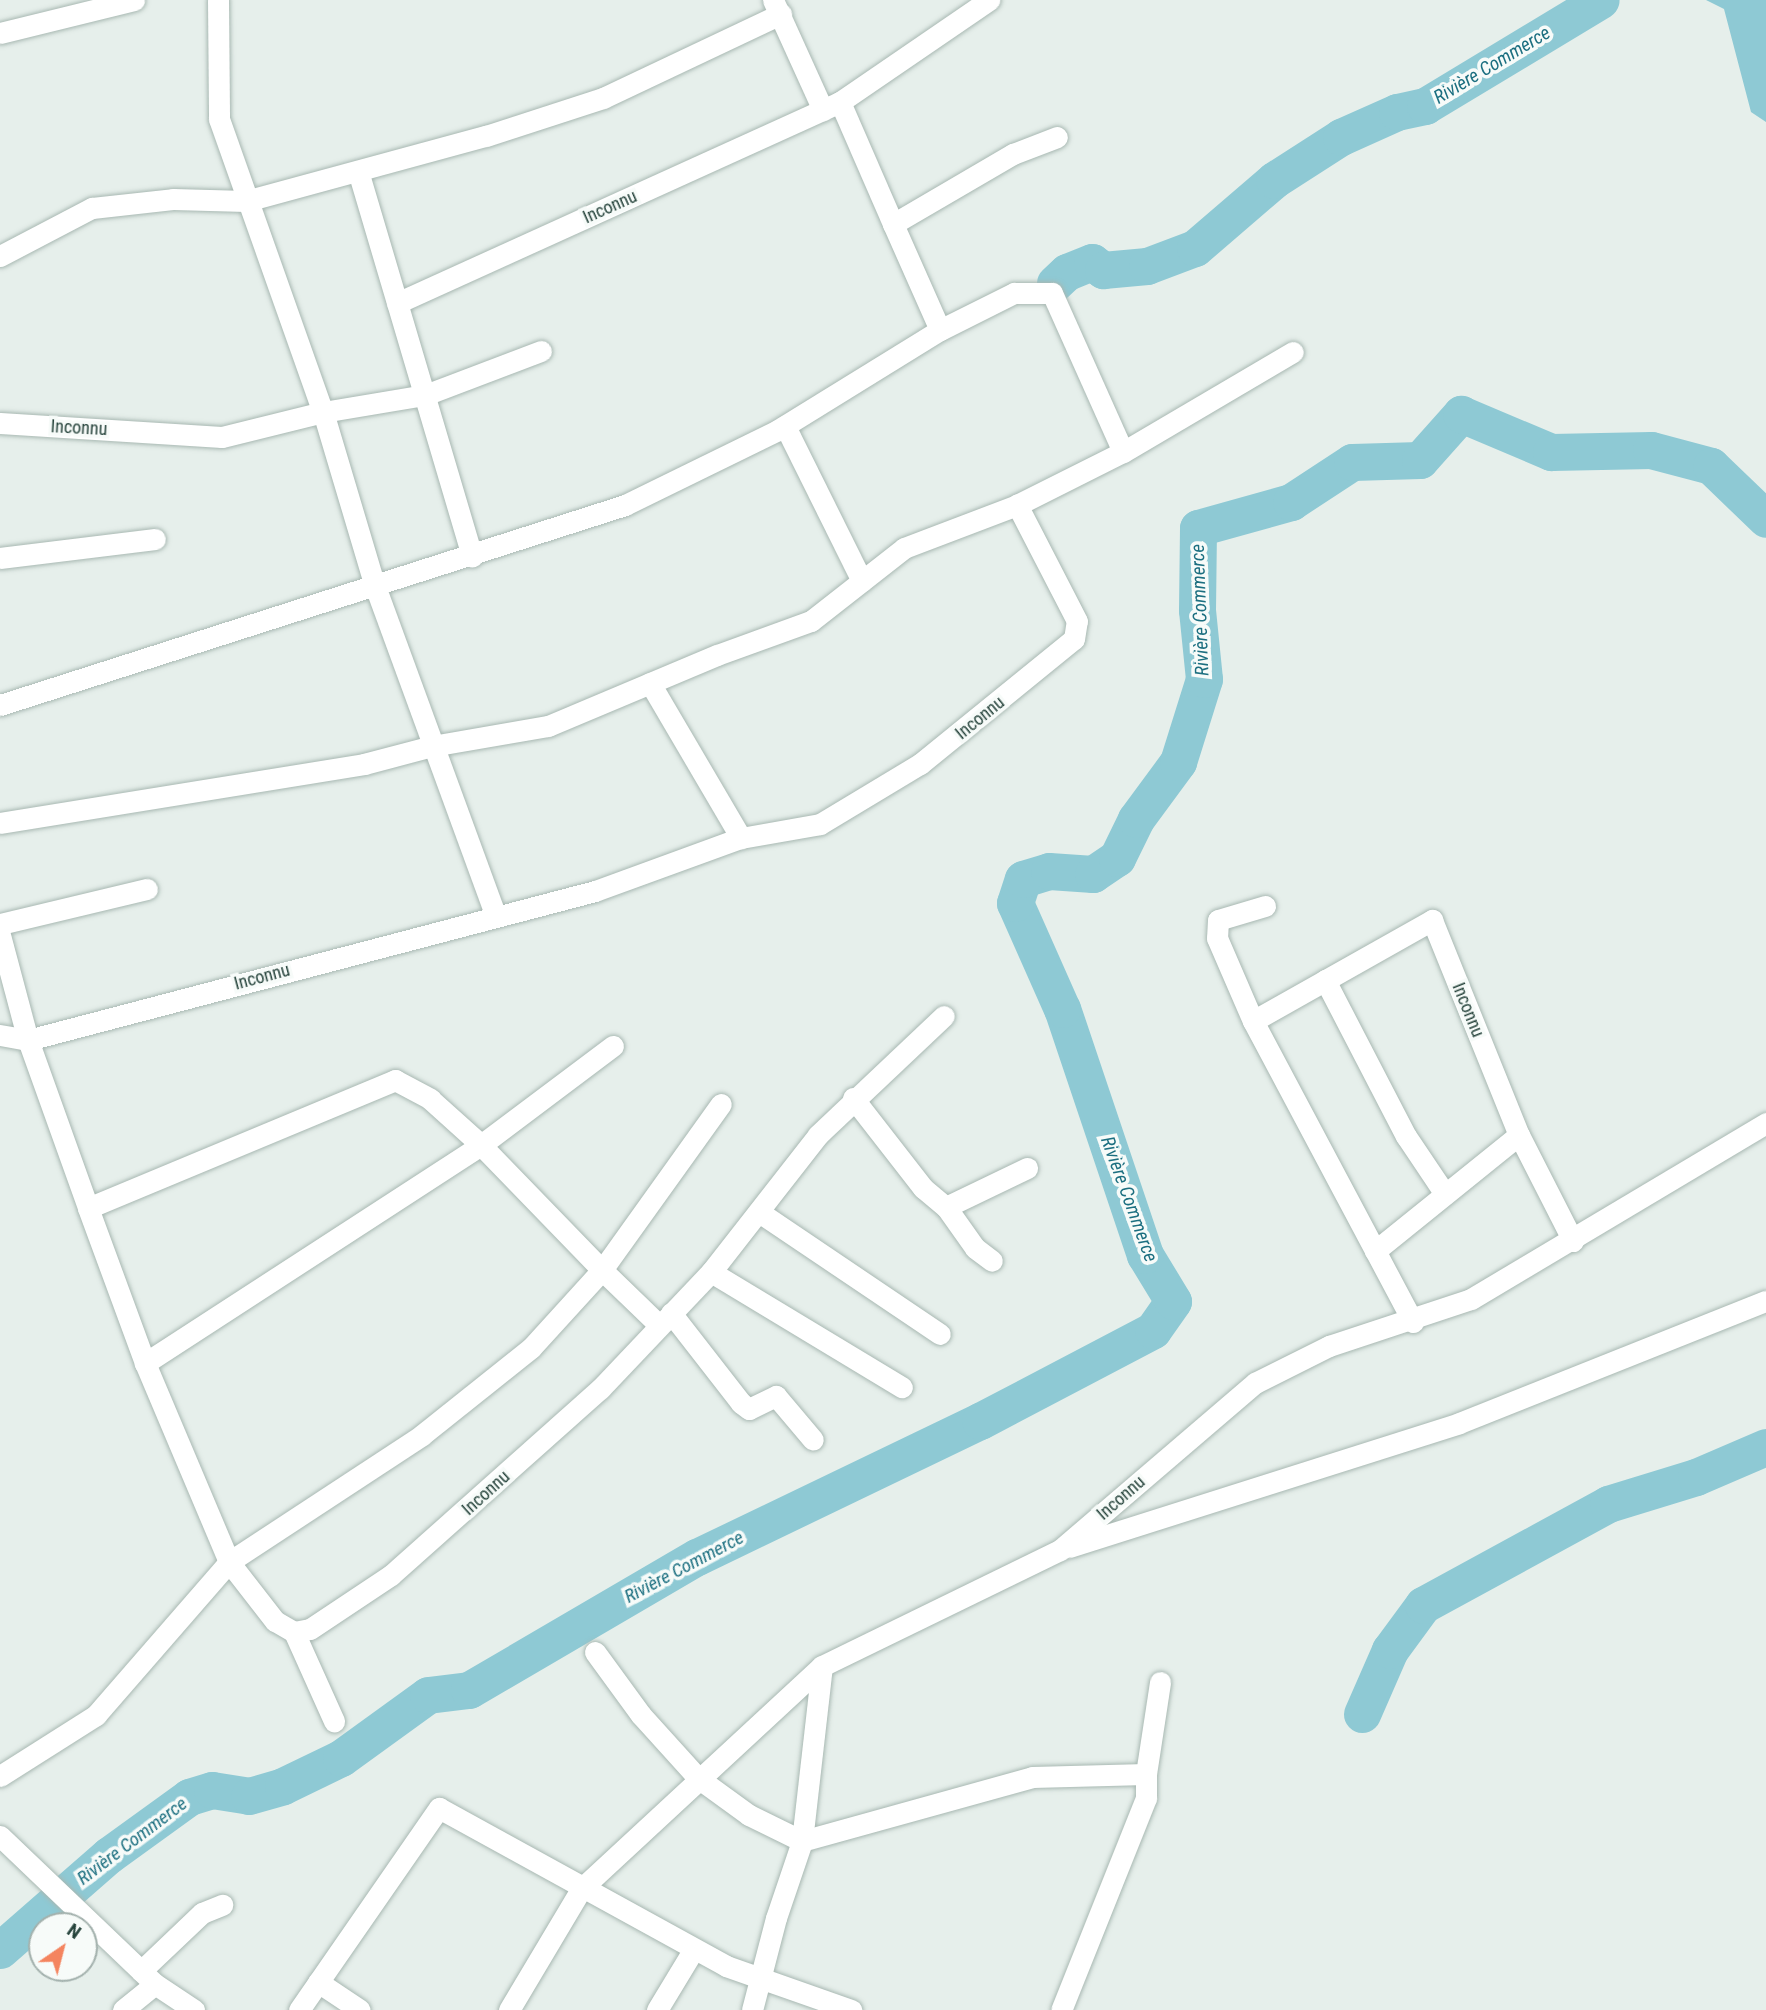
<!DOCTYPE html>
<html>
<head>
<meta charset="utf-8">
<style>
  body { margin:0 }
  #map { position:relative; width:1766px; height:2010px; overflow:hidden; background:#e6efeb; font-family:"Roboto Condensed",sans-serif }
  div>[style] { position:absolute }
  .water>* { inset:0; background:#8ec9d4 }
  .river>* { height:37px; margin:-18.5px; padding:0 18.5px; transform-origin:18.5px; border-radius:18.5px; background:#8ec9d4 }
  .roads { filter:drop-shadow(0 0 2px #a8b8b2) drop-shadow(0 0 2px #a8b8b2) }
  .minor>* { height:21px; margin:-10.5px; padding:0 10.5px; transform-origin:10.5px; border-radius:10.5px; background:#fff }
  span { translate:-50% -50%; white-space:nowrap; text-align:center; line-height:1.15; -webkit-text-stroke:7px #f7fbf9; paint-order:stroke }
  .street-label { font-size:18px; color:#24423a }
  .water-label { font-size:19px; color:#1c6f80; font-style:italic }
  .north { position:absolute; left:28px; top:1912px; width:70px; height:70px; box-sizing:border-box; background:#f7fbf9; border:2px solid #a3b1ad; border-radius:50%; rotate:35deg; font-size:19px; font-weight:700; line-height:28px; text-align:center; color:#24423a }
  .north::after { content:''; display:block; margin:auto; width:24px; height:32px; background:#f4845f; clip-path:polygon(50% 0,100% 100%,50% 72%,0 100%) }
</style>
</head>
<body>
<div id="map">
  <div class="water">
    <div style="clip-path:polygon(1706px 0,1766px 0,1766px 122px,1751px 112px,1724px 9px)"></div>
  </div>
  <div class="river">
    <div style="left:1055px;top:283px;width:16px;rotate:-43deg"></div>
    <div style="left:1067px;top:272px;width:27px;rotate:-22deg"></div>
    <div style="left:1092px;top:262px;width:14px;rotate:36deg"></div>
    <div style="left:1103px;top:270px;width:44px;rotate:-5.2deg"></div>
    <div style="left:1147px;top:266px;width:51px;rotate:-20.6deg"></div>
    <div style="left:1195px;top:248px;width:104px;rotate:-40.7deg"></div>
    <div style="left:1274px;top:180px;width:80px;rotate:-32.7deg"></div>
    <div style="left:1341px;top:137px;width:61px;rotate:-24.1deg"></div>
    <div style="left:1397px;top:112px;width:29px;rotate:-12deg"></div>
    <div style="left:1425px;top:106px;width:205px;rotate:-31.1deg"></div>
    <div style="left:1362px;top:1714px;width:70px;rotate:-66.4deg"></div>
    <div style="left:1390px;top:1650px;width:56px;rotate:-53.7deg"></div>
    <div style="left:1423px;top:1605px;width:211px;rotate:-28.6deg"></div>
    <div style="left:1608px;top:1504px;width:92px;rotate:-17.1deg"></div>
    <div style="left:1696px;top:1477px;width:76px;rotate:-23.2deg"></div>
    <div style="left:0;top:1950px;width:145px;rotate:-41.1deg"></div>
    <div style="left:109px;top:1855px;width:99px;rotate:-35.9deg"></div>
    <div style="left:189px;top:1797px;width:24px;rotate:-17deg"></div>
    <div style="left:212px;top:1790px;width:37px;rotate:9deg"></div>
    <div style="left:249px;top:1796px;width:35px;rotate:-16deg"></div>
    <div style="left:283px;top:1786px;width:64px;rotate:-25.8deg"></div>
    <div style="left:341px;top:1758px;width:107px;rotate:-35.9deg"></div>
    <div style="left:428px;top:1695px;width:41px;rotate:-7deg"></div>
    <div style="left:469px;top:1690px;width:264px;rotate:-30.3deg"></div>
    <div style="left:697px;top:1557px;width:314px;rotate:-25.7deg"></div>
    <div style="left:980px;top:1421px;width:195px;rotate:-27.7deg"></div>
    <div style="left:1153px;top:1330px;width:35px;rotate:-55deg"></div>
    <div style="left:1173px;top:1301px;width:54px;rotate:-121.3deg"></div>
    <div style="left:1145px;top:1255px;width:260px;rotate:-108.6deg"></div>
    <div style="left:1062px;top:1009px;width:116px;rotate:-113.9deg"></div>
    <div style="left:1015px;top:903px;width:25px;rotate:-72deg"></div>
    <div style="left:1023px;top:879px;width:27px;rotate:-17deg"></div>
    <div style="left:1049px;top:871px;width:44px;rotate:3.9deg"></div>
    <div style="left:1093px;top:874px;width:29px;rotate:-34deg"></div>
    <div style="left:1117px;top:858px;width:43px;rotate:-64deg"></div>
    <div style="left:1136px;top:819px;width:71px;rotate:-53.6deg"></div>
    <div style="left:1178px;top:762px;width:87px;rotate:-72.6deg"></div>
    <div style="left:1204px;top:679px;width:69px;rotate:-95.8deg"></div>
    <div style="left:1197px;top:610px;width:82px;rotate:-89.3deg"></div>
    <div style="left:1198px;top:528px;width:97px;rotate:-15.6deg"></div>
    <div style="left:1291px;top:502px;width:73px;rotate:-33.3deg"></div>
    <div style="left:1352px;top:462px;width:68px;rotate:-1.7deg"></div>
    <div style="left:1420px;top:460px;width:62px;rotate:-48.3deg"></div>
    <div style="left:1461px;top:414px;width:98px;rotate:22.9deg"></div>
    <div style="left:1551px;top:452px;width:100px;rotate:-1.1deg"></div>
    <div style="left:1651px;top:450px;width:62px;rotate:14.9deg"></div>
    <div style="left:1711px;top:466px;width:76px;rotate:43.9deg"></div>
  </div>
  <div class="roads">
    <div class="minor">
      <div style="left:218px;top:0;width:119px;rotate:89.5deg"></div>
      <div style="left:219px;top:119px;width:311px;rotate:70.5deg"></div>
      <div style="left:323px;top:412px;width:182px;rotate:73.4deg"></div>
      <div style="left:375px;top:586px;width:349px;rotate:69.9deg"></div>
      <div style="left:773px;top:0;width:121px;rotate:65.6deg"></div>
      <div style="left:0;top:33px;width:138px;rotate:-13.8deg"></div>
      <div style="left:840px;top:102px;width:133px;rotate:66.5deg"></div>
      <div style="left:358px;top:171px;width:402px;rotate:73.5deg"></div>
      <div style="left:0;top:256px;width:104px;rotate:-27.6deg"></div>
      <div style="left:92px;top:208px;width:81px;rotate:-6.3deg"></div>
      <div style="left:173px;top:199px;width:73px;rotate:1.6deg"></div>
      <div style="left:246px;top:201px;width:249px;rotate:-15.2deg"></div>
      <div style="left:486px;top:136px;width:123px;rotate:-18deg"></div>
      <div style="left:603px;top:98px;width:197px;rotate:-25.3deg"></div>
      <div style="left:397px;top:303px;width:486px;rotate:-24.4deg"></div>
      <div style="left:840px;top:102px;width:181px;rotate:-34.4deg"></div>
      <div style="left:940px;top:330px;width:116px;rotate:-113.9deg"></div>
      <div style="left:893px;top:224px;width:139px;rotate:-30.3deg"></div>
      <div style="left:1013px;top:154px;width:47px;rotate:-21.1deg"></div>
      <div style="left:0;top:423px;width:222px;rotate:3.6deg"></div>
      <div style="left:222px;top:437px;width:104px;rotate:-13.9deg"></div>
      <div style="left:323px;top:412px;width:103px;rotate:-9.5deg"></div>
      <div style="left:425px;top:395px;width:124px;rotate:-20.8deg"></div>
      <div style="left:785px;top:426px;width:173px;rotate:63.6deg"></div>
      <div style="left:0;top:558px;width:156px;rotate:-7deg"></div>
      <div style="left:650px;top:683px;width:180px;rotate:59.6deg"></div>
      <div style="left:0;top:705px;width:656px;rotate:-17.74deg"></div>
      <div style="left:625px;top:505px;width:170px;rotate:-26.1deg"></div>
      <div style="left:778px;top:430px;width:190px;rotate:-31.7deg"></div>
      <div style="left:940px;top:330px;width:83px;rotate:-26.6deg"></div>
      <div style="left:1014px;top:293px;width:38px"></div>
      <div style="left:1052px;top:293px;width:174px;rotate:65.9deg"></div>
      <div style="left:0;top:823px;width:369px;rotate:-9.2deg"></div>
      <div style="left:364px;top:764px;width:70px;rotate:-14.8deg"></div>
      <div style="left:432px;top:746px;width:118px;rotate:-9.8deg"></div>
      <div style="left:548px;top:726px;width:183px;rotate:-22.8deg"></div>
      <div style="left:717px;top:655px;width:100px;rotate:-19.9deg"></div>
      <div style="left:811px;top:621px;width:118px;rotate:-38.1deg"></div>
      <div style="left:904px;top:548px;width:121px;rotate:-20.8deg"></div>
      <div style="left:1017px;top:505px;width:119px;rotate:-26.6deg"></div>
      <div style="left:1123px;top:452px;width:197px;rotate:-30.5deg"></div>
      <div style="left:1265px;top:906px;width:49px;rotate:163.4deg"></div>
      <div style="left:1218px;top:920px;width:18px;rotate:93deg"></div>
      <div style="left:1217px;top:938px;width:90px;rotate:66.6deg"></div>
      <div style="left:1253px;top:1021px;width:341px;rotate:62deg"></div>
      <div style="left:0;top:924px;width:151px;rotate:-13.4deg"></div>
      <div style="left:0;top:935px;width:109px;rotate:75.1deg"></div>
      <div style="left:28px;top:1040px;width:178px;rotate:70.3deg"></div>
      <div style="left:88px;top:1208px;width:333px;rotate:-22.6deg"></div>
      <div style="left:395px;top:1080px;width:40px;rotate:28deg"></div>
      <div style="left:430px;top:1099px;width:69px;rotate:42deg"></div>
      <div style="left:481px;top:1145px;width:401px;rotate:147deg"></div>
      <div style="left:1325px;top:980px;width:176px;rotate:62.6deg"></div>
      <div style="left:1406px;top:1136px;width:70px;rotate:56.1deg"></div>
      <div style="left:1253px;top:1021px;width:206px;rotate:-29.4deg"></div>
      <div style="left:1432px;top:920px;width:232px;rotate:68deg"></div>
      <div style="left:1519px;top:1135px;width:119px;rotate:63deg"></div>
      <div style="left:0;top:1035px;width:28px;rotate:10deg"></div>
      <div style="left:28px;top:1040px;width:586px;rotate:-14.72deg"></div>
      <div style="left:595px;top:891px;width:155px;rotate:-20deg"></div>
      <div style="left:741px;top:838px;width:80px;rotate:-10deg"></div>
      <div style="left:820px;top:824px;width:117px;rotate:-31deg"></div>
      <div style="left:920px;top:764px;width:198px;rotate:-39.1deg"></div>
      <div style="left:1074px;top:639px;width:18px;rotate:-81deg"></div>
      <div style="left:1077px;top:621px;width:131px;rotate:-117.3deg"></div>
      <div style="left:853px;top:1098px;width:114px;rotate:52.1deg"></div>
      <div style="left:923px;top:1188px;width:30px;rotate:40deg"></div>
      <div style="left:946px;top:1207px;width:50px;rotate:54.7deg"></div>
      <div style="left:975px;top:1248px;width:21px;rotate:37deg"></div>
      <div style="left:946px;top:1207px;width:90px;rotate:-25.7deg"></div>
      <div style="left:88px;top:1208px;width:165px;rotate:69.8deg"></div>
      <div style="left:145px;top:1363px;width:216px;rotate:67.1deg"></div>
      <div style="left:229px;top:1562px;width:75px;rotate:52.1deg"></div>
      <div style="left:275px;top:1621px;width:22px;rotate:30deg"></div>
      <div style="left:294px;top:1632px;width:16px;rotate:-11deg"></div>
      <div style="left:310px;top:1629px;width:97px;rotate:-33.7deg"></div>
      <div style="left:391px;top:1575px;width:280px;rotate:-41.7deg"></div>
      <div style="left:600px;top:1389px;width:161px;rotate:-46.5deg"></div>
      <div style="left:711px;top:1272px;width:174px;rotate:-52deg"></div>
      <div style="left:818px;top:1135px;width:173px;rotate:-43.4deg"></div>
      <div style="left:759px;top:1212px;width:218px;rotate:34deg"></div>
      <div style="left:1375px;top:1251px;width:185px;rotate:-38.9deg"></div>
      <div style="left:711px;top:1272px;width:223px;rotate:31.1deg"></div>
      <div style="left:671px;top:1313px;width:114px;rotate:52.1deg"></div>
      <div style="left:741px;top:1403px;width:10px;rotate:37deg"></div>
      <div style="left:749px;top:1409px;width:30px;rotate:-26deg"></div>
      <div style="left:776px;top:1396px;width:57px;rotate:49.9deg"></div>
      <div style="left:659px;top:1325px;width:79px;rotate:-136deg"></div>
      <div style="left:602px;top:1270px;width:204px;rotate:-54.4deg"></div>
      <div style="left:1069px;top:1547px;width:409px;rotate:-17.6deg"></div>
      <div style="left:1459px;top:1423px;width:330px;rotate:-21.7deg"></div>
      <div style="left:294px;top:1632px;width:98px;rotate:65.8deg"></div>
      <div style="left:595px;top:1652px;width:78px;rotate:53.9deg"></div>
      <div style="left:641px;top:1715px;width:85px;rotate:47.9deg"></div>
      <div style="left:698px;top:1778px;width:63px;rotate:36deg"></div>
      <div style="left:749px;top:1815px;width:59px;rotate:26.1deg"></div>
      <div style="left:802px;top:1841px;width:239px;rotate:-15.5deg"></div>
      <div style="left:1032px;top:1777px;width:114px;rotate:-1.5deg"></div>
      <div style="left:1146px;top:1774px;width:24px;rotate:90deg"></div>
      <div style="left:1146px;top:1798px;width:228px;rotate:111.8deg"></div>
      <div style="left:1146px;top:1774px;width:93px;rotate:-81.3deg"></div>
      <div style="left:0;top:1776px;width:114px;rotate:-32.4deg"></div>
      <div style="left:96px;top:1715px;width:203px;rotate:-49deg"></div>
      <div style="left:229px;top:1562px;width:231px;rotate:-33.3deg"></div>
      <div style="left:422px;top:1435px;width:139px;rotate:-38.6deg"></div>
      <div style="left:531px;top:1348px;width:105px;rotate:-47.7deg"></div>
      <div style="left:602px;top:1270px;width:174px;rotate:-134.1deg"></div>
      <div style="left:481px;top:1145px;width:165px;rotate:-36.9deg"></div>
      <div style="left:0;top:1836px;width:214px;rotate:43.7deg"></div>
      <div style="left:141px;top:1971px;width:84px;rotate:-43.6deg"></div>
      <div style="left:202px;top:1913px;width:22px;rotate:-22deg"></div>
      <div style="left:318px;top:1982px;width:50px;rotate:33.7deg"></div>
      <div style="left:123px;top:2010px;width:41px;rotate:-39.1deg"></div>
      <div style="left:155px;top:1984px;width:47px;rotate:33.7deg"></div>
      <div style="left:299px;top:2010px;width:246px;rotate:-55.3deg"></div>
      <div style="left:439px;top:1808px;width:328px;rotate:28.8deg"></div>
      <div style="left:726px;top:1966px;width:133px;rotate:19.4deg"></div>
      <div style="left:509px;top:2010px;width:141px;rotate:-59.2deg"></div>
      <div style="left:581px;top:1889px;width:328px;rotate:-42.8deg"></div>
      <div style="left:822px;top:1666px;width:265px;rotate:-26deg"></div>
      <div style="left:1060px;top:1550px;width:257px;rotate:-40.6deg"></div>
      <div style="left:1255px;top:1383px;width:83px;rotate:-26.6deg"></div>
      <div style="left:1329px;top:1346px;width:150px;rotate:-18.3deg"></div>
      <div style="left:1471px;top:1299px;width:344px;rotate:-30.8deg"></div>
      <div style="left:657px;top:2010px;width:71px;rotate:-58.8deg"></div>
      <div style="left:752px;top:2010px;width:95px;rotate:-75.4deg"></div>
      <div style="left:776px;top:1918px;width:81px;rotate:-71.3deg"></div>
      <div style="left:802px;top:1841px;width:176px;rotate:-83.5deg"></div>
    </div>
  </div>
  <div class="street-label">
    <span style="left:610px;top:207px;rotate:-24deg">Inconnu</span>
    <span style="left:79px;top:428px;rotate:3deg">Inconnu</span>
    <span style="left:980px;top:718px;rotate:-39deg">Inconnu</span>
    <span style="left:262px;top:977px;rotate:-15deg">Inconnu</span>
    <span style="left:1468px;top:1010px;rotate:68deg">Inconnu</span>
    <span style="left:486px;top:1493px;rotate:-42deg">Inconnu</span>
    <span style="left:1121px;top:1498px;rotate:-41deg">Inconnu</span>
  </div>
  <div class="water-label">
    <span style="left:1492px;top:65px;rotate:-31deg">Rivière Commerce</span>
    <span style="left:1200px;top:610px;rotate:-92deg">Rivière Commerce</span>
    <span style="left:1129px;top:1199px;rotate:70deg">Rivière Commerce</span>
    <span style="left:684px;top:1567px;rotate:-28deg">Rivière Commerce</span>
    <span style="left:132px;top:1841px;rotate:-37deg">Rivière Commerce</span>
  </div>
  <div class="north">N</div>
</div>
</body>
</html>
